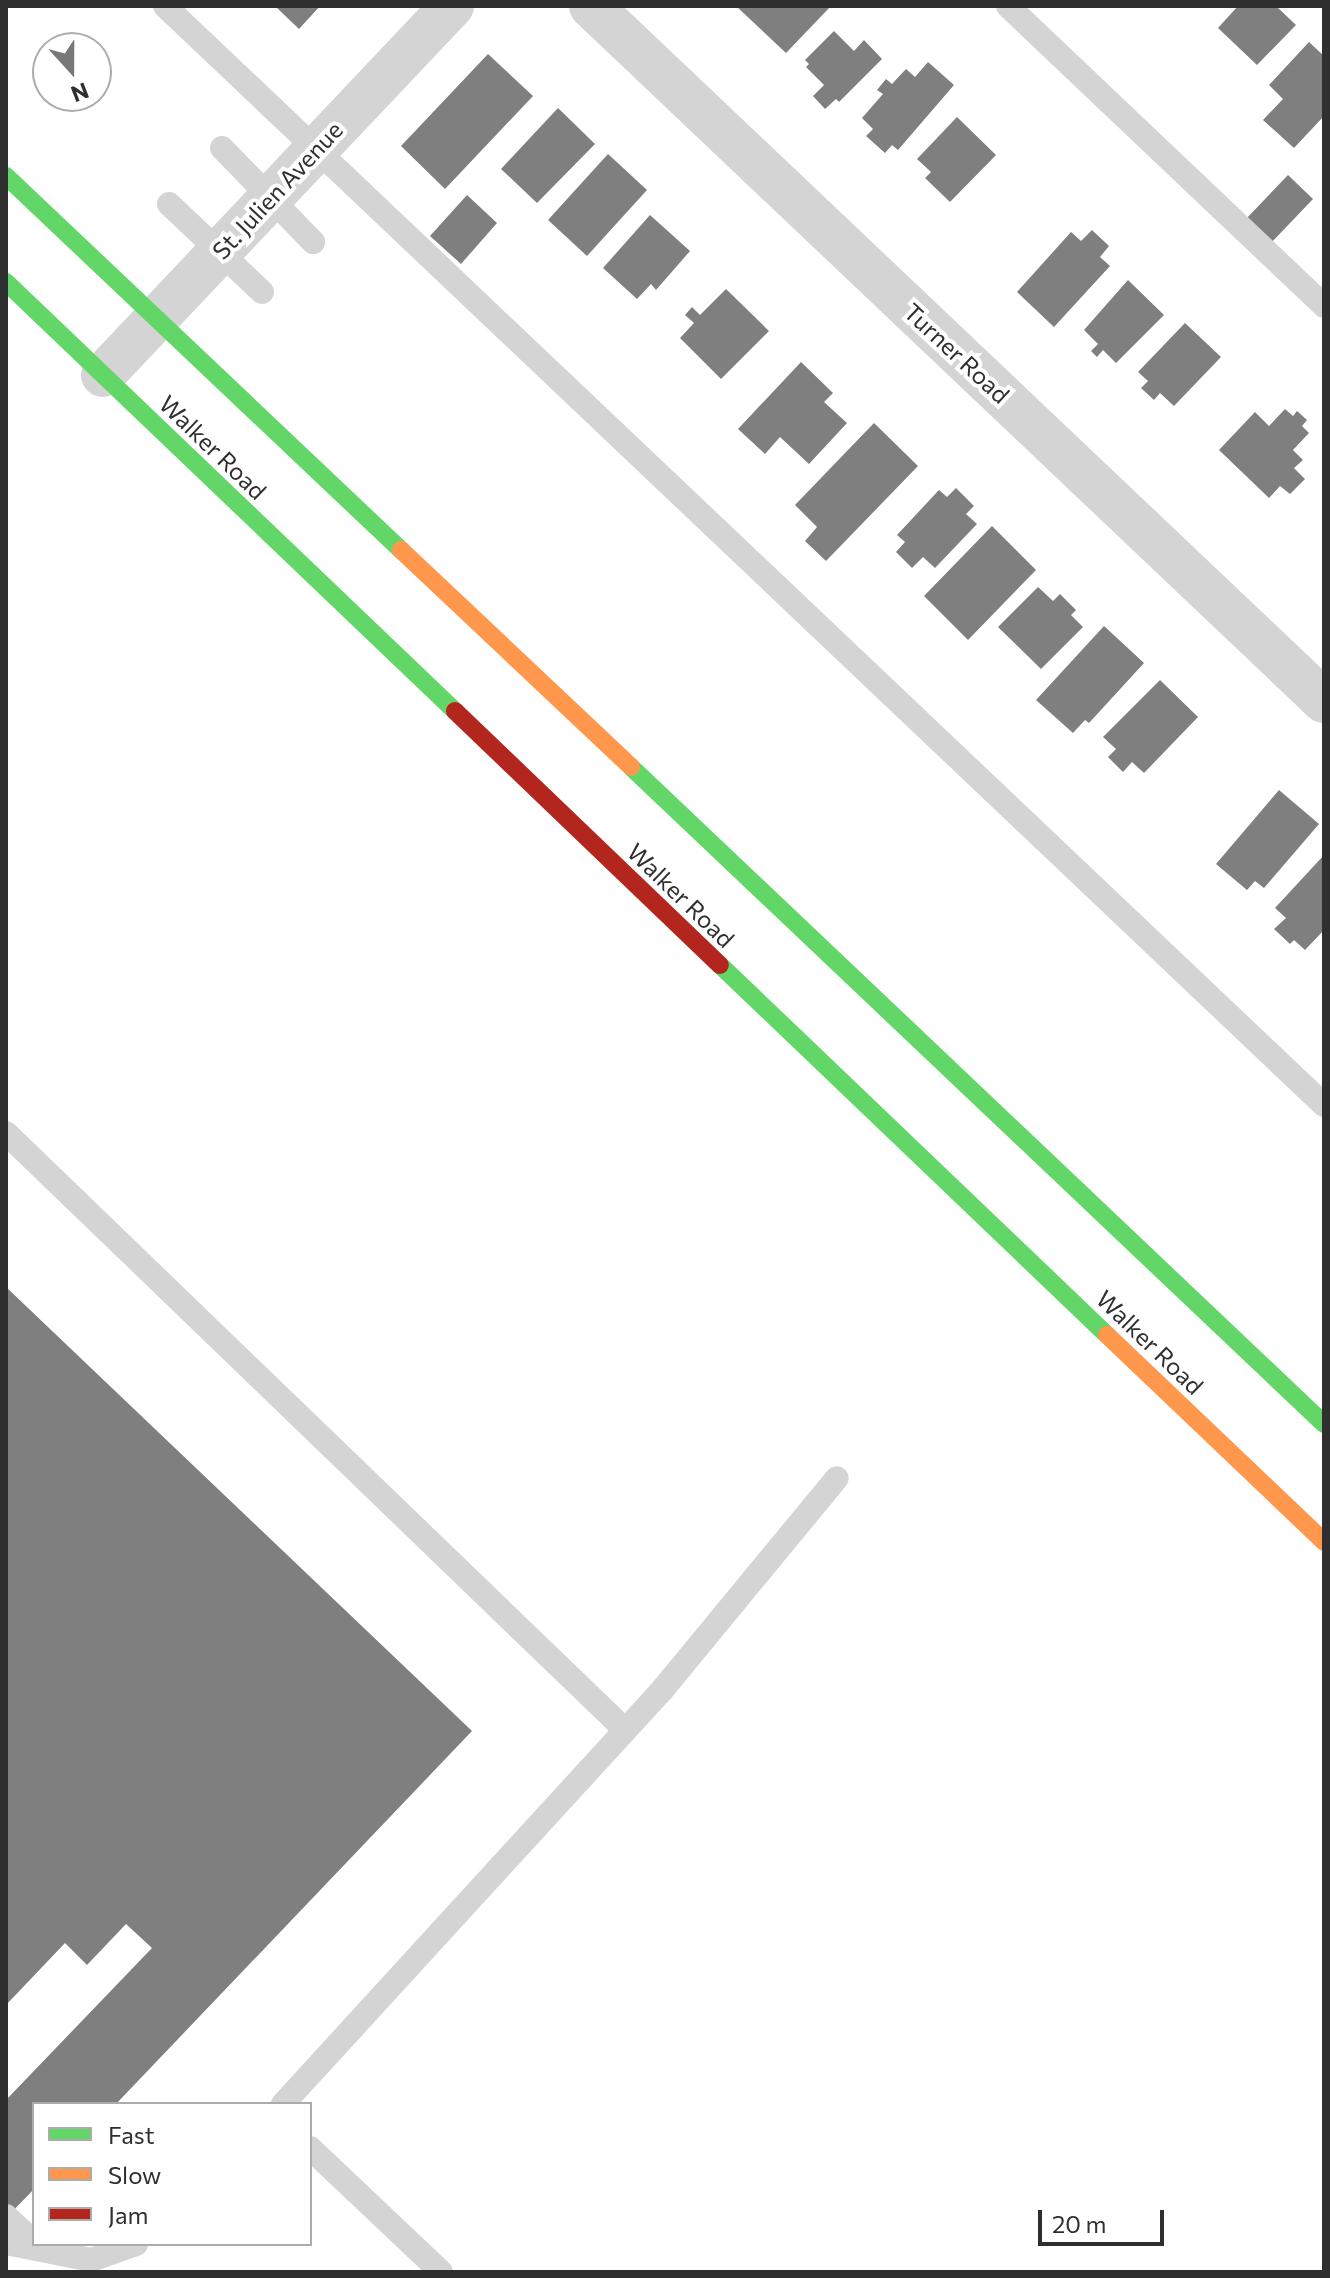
<!DOCTYPE html>
<html>
<head>
<meta charset="utf-8">
<style>
  body { margin:0 }
  #map { position:relative; width:1330px; height:2278px; overflow:hidden; background:#fff; font-family:Commissioner,sans-serif }
  div>[style] { position:absolute }
  .building>* { inset:0; background:#7f7f7f }
  .lane>* { height:24px; margin:-12px; padding:0 12px; transform-origin:12px; border-radius:12px; background:#d4d4d4 }
  .street>* { height:44px; margin:-22px; padding:0 22px; transform-origin:22px; border-radius:22px; background:#d4d4d4 }
  .fast>* { height:18px; margin:-9px; padding:0 9px; transform-origin:9px; border-radius:9px; background:#63d668 }
  .slow>* { height:18px; margin:-9px; padding:0 9px; transform-origin:9px; border-radius:9px; background:#ff974d }
  .jam>* { height:18px; margin:-9px; padding:0 9px; transform-origin:9px; border-radius:9px; background:#b3261e }
  span { translate:-50% -50%; white-space:nowrap; text-align:center; line-height:1.15; -webkit-text-stroke:8px #fff; paint-order:stroke }
  .street-label { font-size:24px; color:#2f2f2f }
  .frame { position:absolute; inset:0; border:8px solid #2f2f2f; pointer-events:none }
  .legend { position:absolute; left:32px; top:2102px; width:280px; height:144px; box-sizing:border-box; background:#fff; border:2px solid #acacac; margin:0; padding:10px 14px; list-style:none; font-size:24px; color:#2f2f2f }
  .legend li { display:flex; align-items:center; gap:16px; height:40px }
  .legend b { width:40px; border:2px solid #acacac }
  .north { position:absolute; left:32px; top:32px; width:80px; height:80px; box-sizing:border-box; background:#fff; border:2px solid #acacac; border-radius:50%; rotate:159deg; font-size:22px; font-weight:700; line-height:32px; text-align:center; color:#2f2f2f }
  .north::after { content:''; display:block; margin:auto; width:28px; height:36px; background:#787878; clip-path:polygon(50% 0,100% 100%,50% 72%,0 100%) }
  .scale { position:absolute; left:1038px; top:2210px; width:126px; height:36px; box-sizing:border-box; border:4px solid #2f2f2f; border-top:0; padding-left:10px; font-size:24px; line-height:28px; white-space:nowrap; color:#2f2f2f; -webkit-text-stroke:6px #fff; paint-order:stroke }
</style>
</head>
<body>
<div id="map">
  <div class="building">
    <div style="clip-path:polygon(275px 6px,320px 6px,299px 29px)"></div>
    <div style="clip-path:polygon(736px 6px,831px 6px,786px 53px)"></div>
    <div style="clip-path:polygon(1238px 6px,1276px 6px,1296px 25px,1257px 65px,1218px 28px)"></div>
    <div style="clip-path:polygon(834px 31px,854px 51px,864px 40px,882px 59px,839px 102px,836px 99px,825px 109px,813px 96px,824px 85px,806px 67px,809px 64px,805px 60px)"></div>
    <div style="clip-path:polygon(1309px 42px,1324px 56px,1324px 116px,1294px 148px,1263px 120px,1283px 99px,1269px 85px)"></div>
    <div style="clip-path:polygon(488px 54px,533px 96px,445px 189px,401px 146px)"></div>
    <div style="clip-path:polygon(928px 62px,954px 85px,898px 150px,892px 145px,885px 153px,866px 136px,873px 129px,862px 118px,883px 94px,877px 90px,886px 79px,892px 84px,906px 69px,915px 77px)"></div>
    <div style="clip-path:polygon(558px 108px,595px 144px,537px 203px,501px 169px)"></div>
    <div style="clip-path:polygon(957px 117px,996px 155px,950px 202px,925px 178px,931px 172px,917px 159px)"></div>
    <div style="clip-path:polygon(608px 154px,647px 190px,587px 256px,548px 220px)"></div>
    <div style="clip-path:polygon(1288px 175px,1313px 199px,1270px 244px,1245px 220px)"></div>
    <div style="clip-path:polygon(467px 195px,497px 223px,461px 264px,430px 236px)"></div>
    <div style="clip-path:polygon(650px 215px,690px 251px,656px 290px,651px 284px,637px 299px,603px 268px)"></div>
    <div style="clip-path:polygon(1092px 230px,1109px 246px,1100px 257px,1110px 266px,1054px 327px,1017px 292px,1071px 232px,1081px 241px)"></div>
    <div style="clip-path:polygon(1128px 280px,1164px 315px,1116px 363px,1103px 350px,1097px 357px,1091px 351px,1098px 344px,1084px 330px)"></div>
    <div style="clip-path:polygon(726px 289px,769px 331px,721px 379px,680px 338px,694px 323px,685px 315px,692px 307px,700px 315px)"></div>
    <div style="clip-path:polygon(1185px 323px,1221px 357px,1174px 406px,1160px 393px,1154px 400px,1141px 388px,1148px 381px,1138px 372px)"></div>
    <div style="clip-path:polygon(801px 362px,833px 393px,824px 402px,847px 423px,809px 464px,780px 437px,765px 454px,738px 429px)"></div>
    <div style="clip-path:polygon(1285px 409px,1293px 416px,1297px 411px,1307px 420px,1302px 426px,1309px 433px,1293px 450px,1303px 460px,1294px 468px,1305px 479px,1290px 494px,1280px 486px,1269px 498px,1219px 450px,1255px 412px,1269px 426px)"></div>
    <div style="clip-path:polygon(874px 423px,918px 466px,826px 561px,805px 541px,817px 527px,795px 505px)"></div>
    <div style="clip-path:polygon(956px 488px,974px 506px,966px 514px,977px 524px,935px 568px,923px 557px,912px 568px,896px 552px,905px 542px,897px 535px,939px 490px,947px 497px)"></div>
    <div style="clip-path:polygon(992px 526px,1036px 570px,968px 640px,924px 596px)"></div>
    <div style="clip-path:polygon(1038px 587px,1053px 601px,1060px 594px,1076px 610px,1071px 615px,1083px 627px,1041px 669px,998px 627px)"></div>
    <div style="clip-path:polygon(1104px 626px,1144px 663px,1089px 723px,1085px 720px,1073px 733px,1036px 700px)"></div>
    <div style="clip-path:polygon(1160px 680px,1198px 717px,1144px 773px,1132px 762px,1123px 772px,1108px 757px,1116px 749px,1103px 737px)"></div>
    <div style="clip-path:polygon(1279px 790px,1319px 824px,1264px 888px,1255px 881px,1247px 890px,1216px 864px)"></div>
    <div style="clip-path:polygon(1324px 855px,1324px 930px,1305px 950px,1294px 940px,1290px 944px,1274px 929px,1286px 918px,1275px 908px)"></div>
    <div style="clip-path:polygon(6px 1287px,472px 1731px,116px 2104px,34px 2104px,34px 2189px,6px 2218px,6px 2100px,152px 1948px,126px 1924px,87px 1965px,65px 1943px,6px 2005px)"></div>
  </div>
  <div class="lane">
    <div style="left:165px;top:6px;width:1597px;rotate:43.48deg"></div>
    <div style="left:1008px;top:6px;width:436px;rotate:43.5deg"></div>
    <div style="left:222px;top:148px;width:131px;rotate:45.9deg"></div>
    <div style="left:169px;top:204px;width:128px;rotate:43.4deg"></div>
    <div style="left:6px;top:1133px;width:860px;rotate:43.96deg"></div>
    <div style="left:283px;top:2104px;width:563px;rotate:-47.52deg"></div>
    <div style="left:663px;top:1689px;width:273px;rotate:-50.5deg"></div>
    <div style="left:310px;top:2148px;width:180px;rotate:43.4deg"></div>
    <div style="left:6px;top:2216px;width:38px;rotate:43deg"></div>
    <div style="left:6px;top:2243px;width:87px;rotate:11.3deg"></div>
    <div style="left:91px;top:2260px;width:48px;rotate:-19.6deg"></div>
  </div>
  <div class="street">
    <div style="left:591px;top:6px;width:1010px;rotate:43.48deg"></div>
    <div style="left:103px;top:375px;width:508px;rotate:-46.6deg"></div>
  </div>
  <div class="fast">
    <div style="left:6px;top:176px;width:544px;rotate:43.44deg"></div>
    <div style="left:6px;top:282px;width:621px;rotate:43.7deg"></div>
    <div style="left:631px;top:767px;width:955px;rotate:43.47deg"></div>
    <div style="left:720px;top:965px;width:535px;rotate:43.71deg"></div>
  </div>
  <div class="slow">
    <div style="left:401px;top:550px;width:316px;rotate:43.3deg"></div>
    <div style="left:1107px;top:1335px;width:300px;rotate:43.6deg"></div>
  </div>
  <div class="jam">
    <div style="left:455px;top:711px;width:367px;rotate:43.8deg"></div>
  </div>
  <div class="street-label">
    <span style="left:277px;top:190px;rotate:-47deg">St. Julien Avenue</span>
    <span style="left:957px;top:353px;rotate:43deg">Turner Road</span>
    <span style="left:213px;top:447px;rotate:44deg">Walker Road</span>
    <span style="left:681px;top:895px;rotate:44deg">Walker Road</span>
    <span style="left:1150px;top:1342px;rotate:44deg">Walker Road</span>
  </div>
  <div class="frame"></div>
  <ul class="legend">
  <li><b style="height:10px;background:#63d668"></b>Fast</li>
  <li><b style="height:10px;background:#ff974d"></b>Slow</li>
  <li><b style="height:10px;background:#b3261e"></b>Jam</li>
  </ul>
  <div class="north">N</div>
  <div class="scale">20 m</div>
</div>
</body>
</html>
